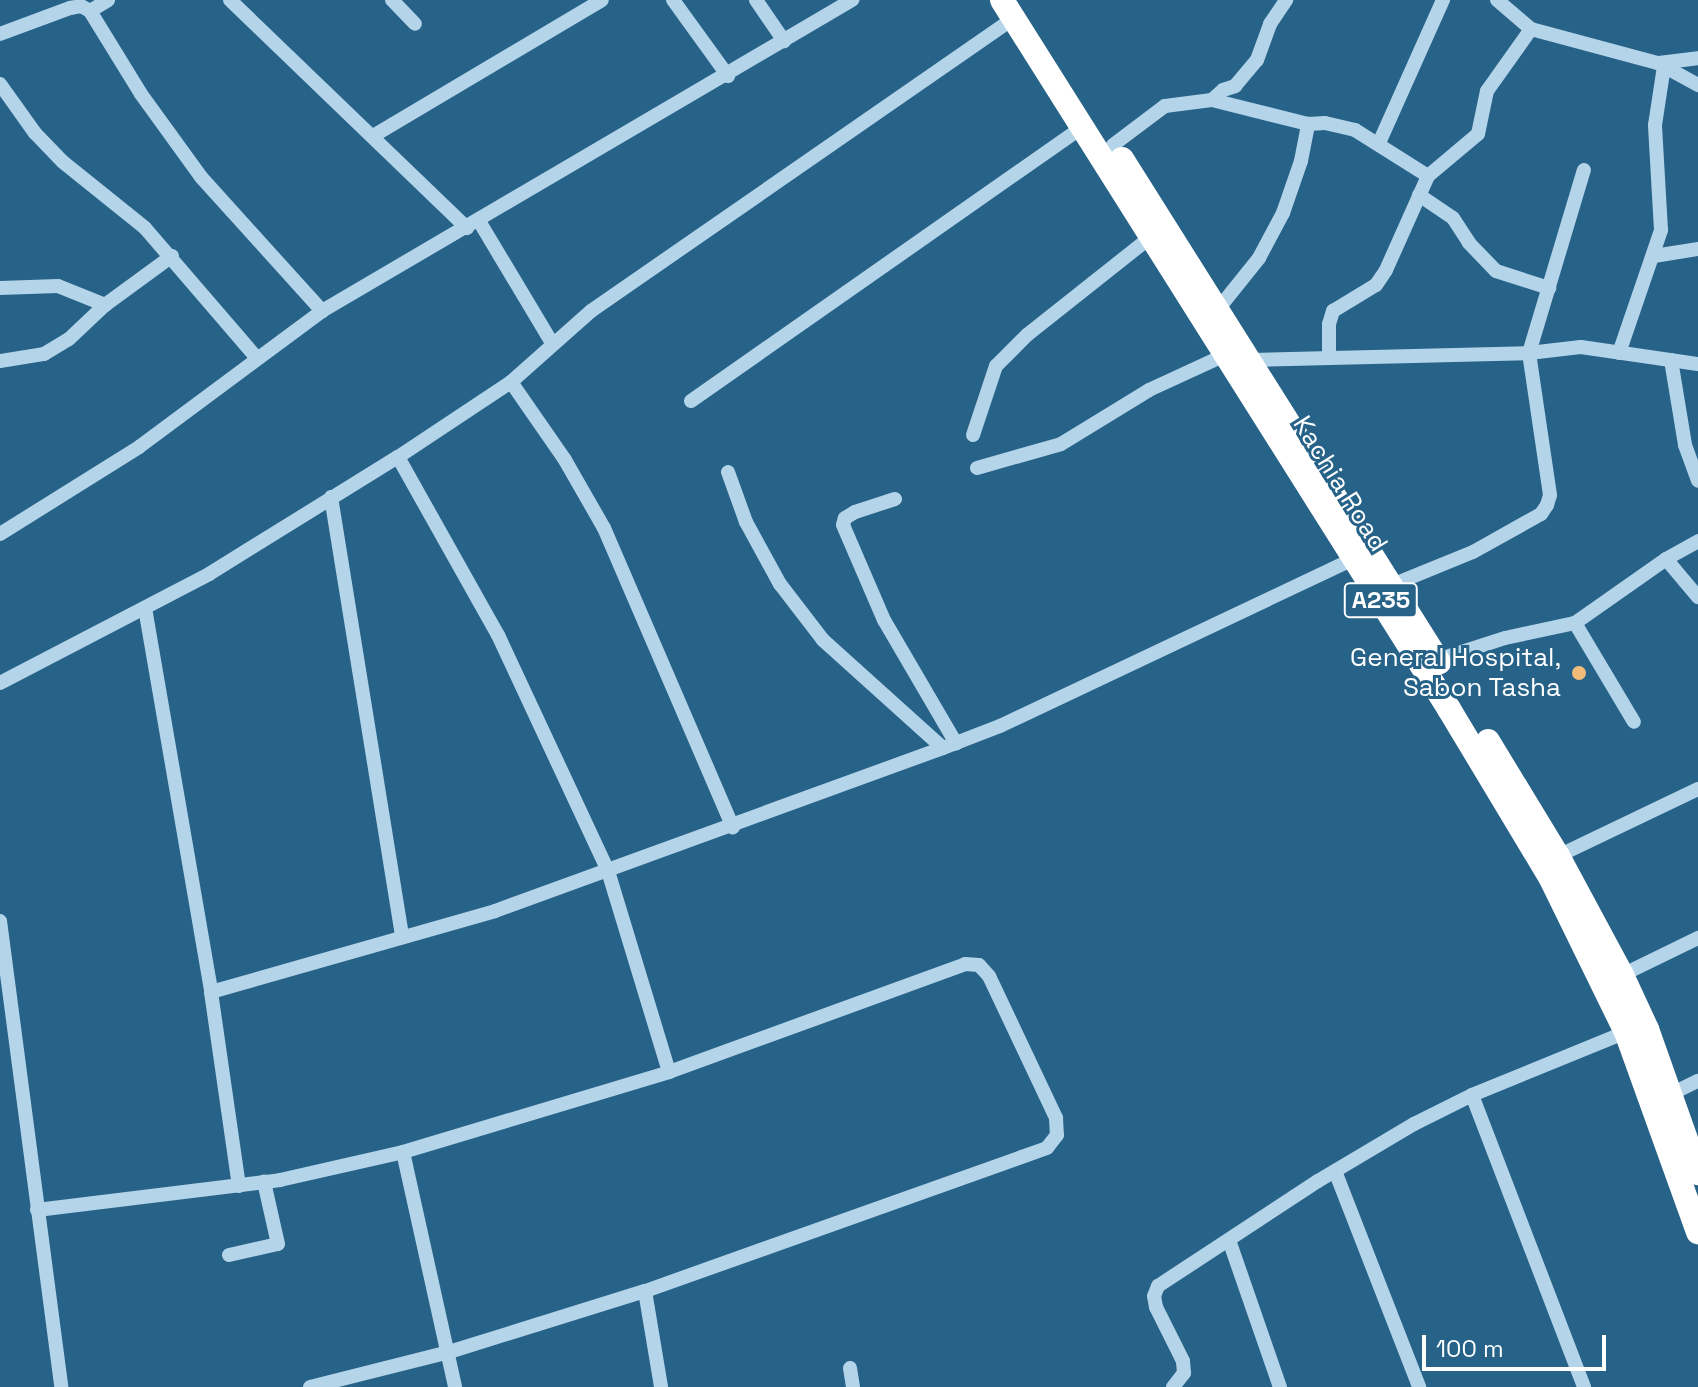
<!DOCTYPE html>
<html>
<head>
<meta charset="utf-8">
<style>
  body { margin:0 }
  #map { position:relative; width:1698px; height:1387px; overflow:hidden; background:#276288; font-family:"Space Grotesk",sans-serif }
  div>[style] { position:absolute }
  .minor>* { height:14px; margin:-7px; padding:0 7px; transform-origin:7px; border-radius:7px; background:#b4d4e9 }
  .highway>* { height:24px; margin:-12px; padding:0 12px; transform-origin:12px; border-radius:12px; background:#fff }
  .dots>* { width:22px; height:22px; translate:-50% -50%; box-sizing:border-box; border:4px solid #276288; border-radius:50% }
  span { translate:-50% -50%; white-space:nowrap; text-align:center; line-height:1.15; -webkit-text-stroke:6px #276288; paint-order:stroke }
  .shield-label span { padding:2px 6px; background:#276288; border:2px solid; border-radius:6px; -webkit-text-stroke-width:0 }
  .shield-label { font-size:24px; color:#fff; font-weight:700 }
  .street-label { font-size:26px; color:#fff }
  .poi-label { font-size:26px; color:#fff }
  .right { translate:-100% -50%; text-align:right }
  .scale { position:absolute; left:1422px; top:1335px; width:184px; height:36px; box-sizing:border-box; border:4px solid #fff; border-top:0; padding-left:10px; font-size:24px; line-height:28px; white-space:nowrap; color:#fff; -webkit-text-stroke:6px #276288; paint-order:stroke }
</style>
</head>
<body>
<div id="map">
  <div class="minor">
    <div style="left:230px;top:0;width:329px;rotate:43.9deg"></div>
    <div style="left:392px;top:0;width:33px;rotate:46deg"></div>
    <div style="left:673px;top:0;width:94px;rotate:54.1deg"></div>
    <div style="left:756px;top:0;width:50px;rotate:55.7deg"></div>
    <div style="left:1497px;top:0;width:45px;rotate:40.5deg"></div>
    <div style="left:1531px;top:29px;width:131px;rotate:15deg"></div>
    <div style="left:1658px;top:63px;width:46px;rotate:28.8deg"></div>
    <div style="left:90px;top:11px;width:21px;rotate:-31deg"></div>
    <div style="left:0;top:34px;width:75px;rotate:-20.4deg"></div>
    <div style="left:70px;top:8px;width:11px;rotate:-10deg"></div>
    <div style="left:81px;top:6px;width:10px;rotate:29deg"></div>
    <div style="left:90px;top:11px;width:97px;rotate:58.4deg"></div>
    <div style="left:141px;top:94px;width:102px;rotate:54.1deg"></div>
    <div style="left:201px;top:177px;width:181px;rotate:47.9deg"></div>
    <div style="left:1659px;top:63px;width:39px;rotate:-7deg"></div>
    <div style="left:0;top:84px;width:60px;rotate:54.5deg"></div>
    <div style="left:35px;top:133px;width:40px;rotate:46deg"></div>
    <div style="left:63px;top:162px;width:105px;rotate:38.8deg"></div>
    <div style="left:145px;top:228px;width:172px;rotate:49.3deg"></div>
    <div style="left:1212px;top:100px;width:99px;rotate:14deg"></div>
    <div style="left:1308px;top:124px;width:17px;rotate:-3deg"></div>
    <div style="left:1325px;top:123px;width:31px;rotate:13deg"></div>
    <div style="left:1355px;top:130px;width:86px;rotate:32.2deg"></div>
    <div style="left:373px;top:136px;width:266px;rotate:-30.7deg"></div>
    <div style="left:1379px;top:143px;width:157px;rotate:-65.9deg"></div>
    <div style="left:1113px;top:145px;width:65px;rotate:-36.9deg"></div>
    <div style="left:1165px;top:106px;width:47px;rotate:-7.3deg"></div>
    <div style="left:1212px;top:100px;width:15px;rotate:-42deg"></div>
    <div style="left:1223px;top:90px;width:13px;rotate:-18deg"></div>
    <div style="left:1235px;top:86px;width:34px;rotate:-50deg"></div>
    <div style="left:1257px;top:60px;width:38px;rotate:-70deg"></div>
    <div style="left:1270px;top:24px;width:29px;rotate:-56deg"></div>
    <div style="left:1419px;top:195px;width:41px;rotate:34.1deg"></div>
    <div style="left:1453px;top:218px;width:30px;rotate:57deg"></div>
    <div style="left:1469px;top:243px;width:39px;rotate:46deg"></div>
    <div style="left:1496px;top:271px;width:56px;rotate:17.8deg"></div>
    <div style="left:479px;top:221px;width:142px;rotate:59.1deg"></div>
    <div style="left:1654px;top:256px;width:45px;rotate:-9deg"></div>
    <div style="left:0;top:288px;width:58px;rotate:-2deg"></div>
    <div style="left:58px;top:286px;width:51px;rotate:22deg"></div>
    <div style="left:1219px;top:308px;width:64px;rotate:-51.3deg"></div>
    <div style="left:1259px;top:258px;width:51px;rotate:-61.9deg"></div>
    <div style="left:1283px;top:213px;width:55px;rotate:-70.9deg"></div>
    <div style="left:1301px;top:161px;width:38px;rotate:-79deg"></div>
    <div style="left:1619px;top:353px;width:130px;rotate:-71.1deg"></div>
    <div style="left:1661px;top:230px;width:105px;rotate:-93.3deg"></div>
    <div style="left:1655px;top:125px;width:60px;rotate:-81.3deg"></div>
    <div style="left:1329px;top:357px;width:33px;rotate:-90deg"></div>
    <div style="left:1329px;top:324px;width:14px;rotate:-73deg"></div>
    <div style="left:1333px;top:311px;width:50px;rotate:-31.2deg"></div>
    <div style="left:1376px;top:285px;width:18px;rotate:-56deg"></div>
    <div style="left:1386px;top:270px;width:103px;rotate:-65.9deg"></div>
    <div style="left:1428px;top:176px;width:65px;rotate:-40deg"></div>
    <div style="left:1478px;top:134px;width:44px;rotate:-78.2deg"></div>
    <div style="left:1487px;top:91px;width:76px;rotate:-54.6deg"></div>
    <div style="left:1250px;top:360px;width:279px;rotate:-1.4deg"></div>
    <div style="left:1529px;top:353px;width:52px;rotate:-6.6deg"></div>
    <div style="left:1581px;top:347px;width:118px;rotate:8.3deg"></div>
    <div style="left:1671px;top:360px;width:86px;rotate:80.6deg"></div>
    <div style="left:1685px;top:445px;width:38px;rotate:70deg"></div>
    <div style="left:0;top:361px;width:45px;rotate:-9deg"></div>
    <div style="left:44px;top:354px;width:29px;rotate:-31deg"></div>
    <div style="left:69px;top:339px;width:50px;rotate:-43.4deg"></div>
    <div style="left:105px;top:305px;width:83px;rotate:-36.2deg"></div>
    <div style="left:511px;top:382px;width:95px;rotate:55.3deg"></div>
    <div style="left:565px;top:460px;width:78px;rotate:60.2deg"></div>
    <div style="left:604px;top:528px;width:326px;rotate:66.7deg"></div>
    <div style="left:691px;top:401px;width:477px;rotate:-35deg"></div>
    <div style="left:973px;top:435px;width:73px;rotate:-71.6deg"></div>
    <div style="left:996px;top:366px;width:44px;rotate:-45deg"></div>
    <div style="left:1027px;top:335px;width:159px;rotate:-38.4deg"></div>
    <div style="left:398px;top:457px;width:204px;rotate:60.7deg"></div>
    <div style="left:498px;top:635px;width:260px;rotate:65deg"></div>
    <div style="left:608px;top:871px;width:210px;rotate:73.1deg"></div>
    <div style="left:977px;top:468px;width:87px;rotate:-15.9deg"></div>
    <div style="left:1061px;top:444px;width:103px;rotate:-31.5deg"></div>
    <div style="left:1149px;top:390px;width:84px;rotate:-24.7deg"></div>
    <div style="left:728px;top:472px;width:53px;rotate:70.2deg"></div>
    <div style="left:746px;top:522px;width:71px;rotate:61.3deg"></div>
    <div style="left:780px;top:584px;width:71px;rotate:52.5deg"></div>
    <div style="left:823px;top:640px;width:161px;rotate:42deg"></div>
    <div style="left:331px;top:497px;width:446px;rotate:80.8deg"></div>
    <div style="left:895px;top:499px;width:42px;rotate:162deg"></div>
    <div style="left:855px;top:512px;width:12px;rotate:149deg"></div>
    <div style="left:845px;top:518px;width:7px;rotate:106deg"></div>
    <div style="left:843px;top:525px;width:103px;rotate:66.7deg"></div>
    <div style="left:884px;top:620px;width:143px;rotate:59.7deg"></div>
    <div style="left:0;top:534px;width:164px;rotate:-32deg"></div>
    <div style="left:139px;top:447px;width:228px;rotate:-36.6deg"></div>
    <div style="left:322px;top:311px;width:615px;rotate:-30.4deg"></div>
    <div style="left:1666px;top:559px;width:50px;rotate:49.9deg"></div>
    <div style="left:1392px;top:585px;width:87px;rotate:-22.2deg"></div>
    <div style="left:1473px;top:552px;width:78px;rotate:-29.2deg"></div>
    <div style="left:1541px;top:514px;width:11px;rotate:-56deg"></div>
    <div style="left:1547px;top:505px;width:10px;rotate:-73deg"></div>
    <div style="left:1550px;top:495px;width:144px;rotate:-98.4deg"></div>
    <div style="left:1529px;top:353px;width:191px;rotate:-73.3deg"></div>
    <div style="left:145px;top:608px;width:390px;rotate:80.2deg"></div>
    <div style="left:211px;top:992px;width:196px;rotate:81.8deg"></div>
    <div style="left:1575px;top:623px;width:115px;rotate:59.2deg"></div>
    <div style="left:1437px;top:660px;width:71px;rotate:-17.9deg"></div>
    <div style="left:1505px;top:638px;width:72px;rotate:-12.1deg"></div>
    <div style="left:1575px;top:623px;width:111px;rotate:-35.1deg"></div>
    <div style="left:1666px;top:559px;width:37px;rotate:-29deg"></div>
    <div style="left:0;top:683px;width:236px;rotate:-27.5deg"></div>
    <div style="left:209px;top:574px;width:222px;rotate:-31.8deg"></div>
    <div style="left:398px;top:457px;width:136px;rotate:-33.6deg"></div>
    <div style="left:511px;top:382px;width:107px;rotate:-41.6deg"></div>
    <div style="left:591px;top:311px;width:515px;rotate:-34.71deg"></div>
    <div style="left:1558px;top:856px;width:155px;rotate:-25.6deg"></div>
    <div style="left:0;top:921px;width:470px;rotate:82.5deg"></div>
    <div style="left:1622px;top:975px;width:85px;rotate:-26deg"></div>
    <div style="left:211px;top:992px;width:295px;rotate:-15.9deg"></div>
    <div style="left:495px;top:911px;width:477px;rotate:-20deg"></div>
    <div style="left:943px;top:748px;width:61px;rotate:-21.1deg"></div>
    <div style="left:1000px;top:726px;width:391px;rotate:-25.3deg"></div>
    <div style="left:1671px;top:1094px;width:30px;rotate:-26deg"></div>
    <div style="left:1472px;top:1095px;width:313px;rotate:69deg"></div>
    <div style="left:403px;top:1152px;width:241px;rotate:77.5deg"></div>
    <div style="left:1335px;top:1171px;width:232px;rotate:68.7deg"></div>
    <div style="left:37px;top:1210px;width:245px;rotate:-7deg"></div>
    <div style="left:280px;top:1180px;width:126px;rotate:-12.8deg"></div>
    <div style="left:403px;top:1152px;width:278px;rotate:-16.7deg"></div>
    <div style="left:669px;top:1072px;width:315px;rotate:-20deg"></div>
    <div style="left:965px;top:964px;width:14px;rotate:4deg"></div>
    <div style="left:979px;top:965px;width:15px;rotate:48deg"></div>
    <div style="left:989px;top:976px;width:157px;rotate:64.7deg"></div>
    <div style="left:1056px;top:1118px;width:17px;rotate:87deg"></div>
    <div style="left:1057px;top:1135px;width:16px;rotate:128deg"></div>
    <div style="left:1047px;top:1148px;width:427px;rotate:160.4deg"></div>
    <div style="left:1229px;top:1240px;width:156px;rotate:70.9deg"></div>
    <div style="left:229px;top:1255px;width:50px;rotate:-12.7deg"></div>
    <div style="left:278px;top:1244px;width:64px;rotate:-102.7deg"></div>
    <div style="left:850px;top:1368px;width:19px;rotate:81deg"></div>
    <div style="left:310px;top:1387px;width:143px;rotate:-14.1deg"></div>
    <div style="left:449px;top:1352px;width:205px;rotate:-17.3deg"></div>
    <div style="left:645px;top:1291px;width:97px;rotate:80.5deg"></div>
    <div style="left:1173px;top:1387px;width:18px;rotate:-52deg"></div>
    <div style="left:1184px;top:1373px;width:12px;rotate:-95deg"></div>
    <div style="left:1183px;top:1361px;width:60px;rotate:-116.6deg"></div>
    <div style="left:1156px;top:1307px;width:11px;rotate:-100deg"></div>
    <div style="left:1154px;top:1296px;width:11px;rotate:-68deg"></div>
    <div style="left:1158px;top:1286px;width:191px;rotate:-33.3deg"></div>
    <div style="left:1318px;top:1181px;width:112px;rotate:-30.7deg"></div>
    <div style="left:1414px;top:1124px;width:65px;rotate:-26.6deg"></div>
    <div style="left:1472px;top:1095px;width:166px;rotate:-22.2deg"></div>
  </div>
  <div class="highway">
    <div style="left:1002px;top:0;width:838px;rotate:57.77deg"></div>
    <div style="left:1449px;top:709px;width:198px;rotate:59deg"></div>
    <div style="left:1551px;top:879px;width:170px;rotate:63.9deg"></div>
    <div style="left:1626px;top:1032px;width:213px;rotate:70.2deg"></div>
    <div style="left:1122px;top:159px;width:595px;rotate:57.78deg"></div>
    <div style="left:1488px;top:741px;width:135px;rotate:58.7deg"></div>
    <div style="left:1558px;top:856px;width:135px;rotate:61.7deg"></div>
    <div style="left:1622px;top:975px;width:60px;rotate:65.2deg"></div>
    <div style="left:1647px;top:1029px;width:153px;rotate:70.5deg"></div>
  </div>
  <div class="dots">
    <div style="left:1579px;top:673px;background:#f1bb7a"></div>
  </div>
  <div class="shield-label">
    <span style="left:1381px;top:600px">A235</span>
  </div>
  <div class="street-label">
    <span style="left:1340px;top:484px;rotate:58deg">Kachia Road</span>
  </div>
  <div class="poi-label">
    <span class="right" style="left:1561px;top:673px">General Hospital,<br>Sabon Tasha</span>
  </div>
  <div class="scale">100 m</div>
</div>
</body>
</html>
